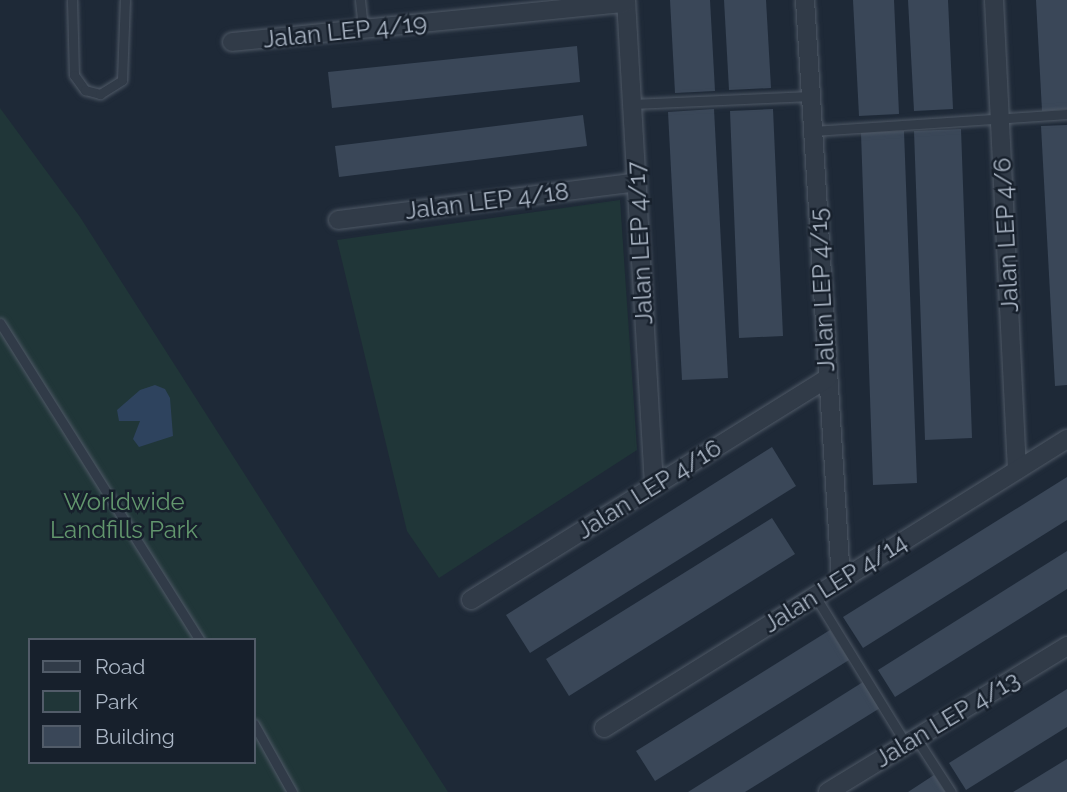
<!DOCTYPE html>
<html>
<head>
<meta charset="utf-8">
<style>
  body { margin:0 }
  #map { position:relative; width:1067px; height:792px; overflow:hidden; background:#1e2937; font-family:Raleway,sans-serif }
  div>[style] { position:absolute }
  .green>* { inset:0; background:#203638 }
  .water>* { inset:0; background:#2e435e }
  .building>* { inset:0; background:#3a4758 }
  .roads { filter:drop-shadow(0 0 2px #4f5966) drop-shadow(0 0 2px #4f5966) }
  .service>* { height:9px; margin:-4.5px; padding:0 4.5px; transform-origin:4.5px; border-radius:4.5px; background:#313b48 }
  .minor>* { height:18px; margin:-9px; padding:0 9px; transform-origin:9px; border-radius:9px; background:#313b48 }
  span { translate:-50% -50%; white-space:nowrap; text-align:center; line-height:1.15; -webkit-text-stroke:5px #17202c; paint-order:stroke }
  .street-label { font-size:24px; color:#abb6c5 }
  .park-label { font-size:24px; color:#62966d }
  .legend { position:absolute; left:28px; top:638px; width:228px; height:126px; box-sizing:border-box; background:#17202c; border:2px solid #525c69; margin:0; padding:9px 12px; list-style:none; font-size:21px; color:#abb6c5 }
  .legend li { display:flex; align-items:center; gap:14px; height:35px }
  .legend b { width:35px; border:2px solid #525c69 }
</style>
</head>
<body>
<div id="map">
  <div class="green">
    <div style="clip-path:polygon(evenodd,0 108px,80px 217px,448px 792px,0 792px,0 108px,30px 640px,254px 640px,254px 762px,30px 762px,30px 640px)"></div>
    <div style="clip-path:polygon(620px 200px,637px 450px,439px 578px,407px 531px,337px 240px)"></div>
  </div>
  <div class="water">
    <div style="clip-path:polygon(155px 385px,165px 389px,170px 398px,173px 436px,139px 447px,133px 439px,140px 421px,119px 421px,117px 410px,140px 390px)"></div>
  </div>
  <div class="building">
    <div style="clip-path:polygon(670px 0,710px 0,715px 91px,675px 93px)"></div>
    <div style="clip-path:polygon(724px 0,766px 0,771px 88px,729px 90px)"></div>
    <div style="clip-path:polygon(853px 0,894px 0,899px 114px,859px 116px)"></div>
    <div style="clip-path:polygon(908px 0,948px 0,953px 109px,914px 111px)"></div>
    <div style="clip-path:polygon(1036px 0,1067px 0,1067px 109px,1042px 111px)"></div>
    <div style="clip-path:polygon(577px 46px,580px 82px,332px 108px,328px 72px)"></div>
    <div style="clip-path:polygon(714px 109px,728px 378px,682px 380px,668px 112px)"></div>
    <div style="clip-path:polygon(773px 109px,783px 336px,739px 338px,730px 111px)"></div>
    <div style="clip-path:polygon(583px 115px,587px 146px,339px 177px,335px 146px)"></div>
    <div style="clip-path:polygon(1067px 125px,1067px 385px,1055px 386px,1041px 126px)"></div>
    <div style="clip-path:polygon(961px 129px,972px 438px,925px 440px,914px 131px)"></div>
    <div style="clip-path:polygon(904px 131px,917px 483px,873px 485px,861px 133px)"></div>
    <div style="clip-path:polygon(772px 447px,796px 486px,530px 653px,506px 615px)"></div>
    <div style="clip-path:polygon(1067px 477px,1067px 520px,863px 648px,843px 617px)"></div>
    <div style="clip-path:polygon(772px 518px,795px 554px,569px 696px,546px 659px)"></div>
    <div style="clip-path:polygon(1067px 551px,1067px 589px,895px 697px,878px 670px)"></div>
    <div style="clip-path:polygon(830px 630px,849px 660px,655px 781px,636px 751px)"></div>
    <div style="clip-path:polygon(863px 682px,880px 708px,745px 792px,688px 792px)"></div>
    <div style="clip-path:polygon(1067px 689px,1067px 727px,966px 790px,949px 763px)"></div>
    <div style="clip-path:polygon(1067px 759px,1067px 792px,1013px 792px)"></div>
    <div style="clip-path:polygon(934px 775px,945px 792px,908px 792px)"></div>
  </div>
  <div class="roads">
    <div class="service">
      <div style="left:72px;top:0;width:75px;rotate:88.5deg"></div>
      <div style="left:74px;top:75px;width:19px;rotate:54deg"></div>
      <div style="left:85px;top:90px;width:16px;rotate:15deg"></div>
      <div style="left:100px;top:94px;width:26px;rotate:-32deg"></div>
      <div style="left:122px;top:80px;width:80px;rotate:-87.9deg"></div>
      <div style="left:360px;top:0;width:29px;rotate:84deg"></div>
      <div style="left:632px;top:104px;width:179px;rotate:-2.6deg"></div>
      <div style="left:813px;top:131px;width:255px;rotate:-3.8deg"></div>
      <div style="left:0;top:323px;width:375px;rotate:57.8deg"></div>
      <div style="left:815px;top:596px;width:174px;rotate:58.4deg"></div>
      <div style="left:254px;top:724px;width:78px;rotate:60.8deg"></div>
      <div style="left:916px;top:738px;width:64px;rotate:57.1deg"></div>
    </div>
    <div class="minor">
      <div style="left:626px;top:0;width:487px;rotate:86.7deg"></div>
      <div style="left:805px;top:0;width:581px;rotate:86.45deg"></div>
      <div style="left:994px;top:0;width:470px;rotate:87.2deg"></div>
      <div style="left:232px;top:42px;width:396px;rotate:-5.7deg"></div>
      <div style="left:338px;top:220px;width:301px;rotate:-7.2deg"></div>
      <div style="left:471px;top:600px;width:420px;rotate:-31.9deg"></div>
      <div style="left:604px;top:728px;width:546px;rotate:-31.97deg"></div>
      <div style="left:828px;top:792px;width:280px;rotate:-31.4deg"></div>
    </div>
  </div>
  <div class="street-label">
    <span style="left:345px;top:31px;rotate:-6deg">Jalan LEP 4/19</span>
    <span style="left:487px;top:201px;rotate:-7deg">Jalan LEP 4/18</span>
    <span style="left:1006px;top:235px;rotate:-93deg">Jalan LEP 4/6</span>
    <span style="left:640px;top:243px;rotate:-93deg">Jalan LEP 4/17</span>
    <span style="left:822px;top:290px;rotate:-93deg">Jalan LEP 4/15</span>
    <span style="left:649px;top:489px;rotate:-32deg">Jalan LEP 4/16</span>
    <span style="left:835px;top:583px;rotate:-32deg">Jalan LEP 4/14</span>
    <span style="left:947px;top:719px;rotate:-31deg">Jalan LEP 4/13</span>
  </div>
  <div class="park-label">
    <span style="left:124px;top:516px">Worldwide<br>Landfills Park</span>
  </div>
  <ul class="legend">
  <li><b style="height:9px;background:#313b48"></b>Road</li>
  <li><b style="height:19px;background:#203638"></b>Park</li>
  <li><b style="height:19px;background:#3a4758"></b>Building</li>
  </ul>
</div>
</body>
</html>
